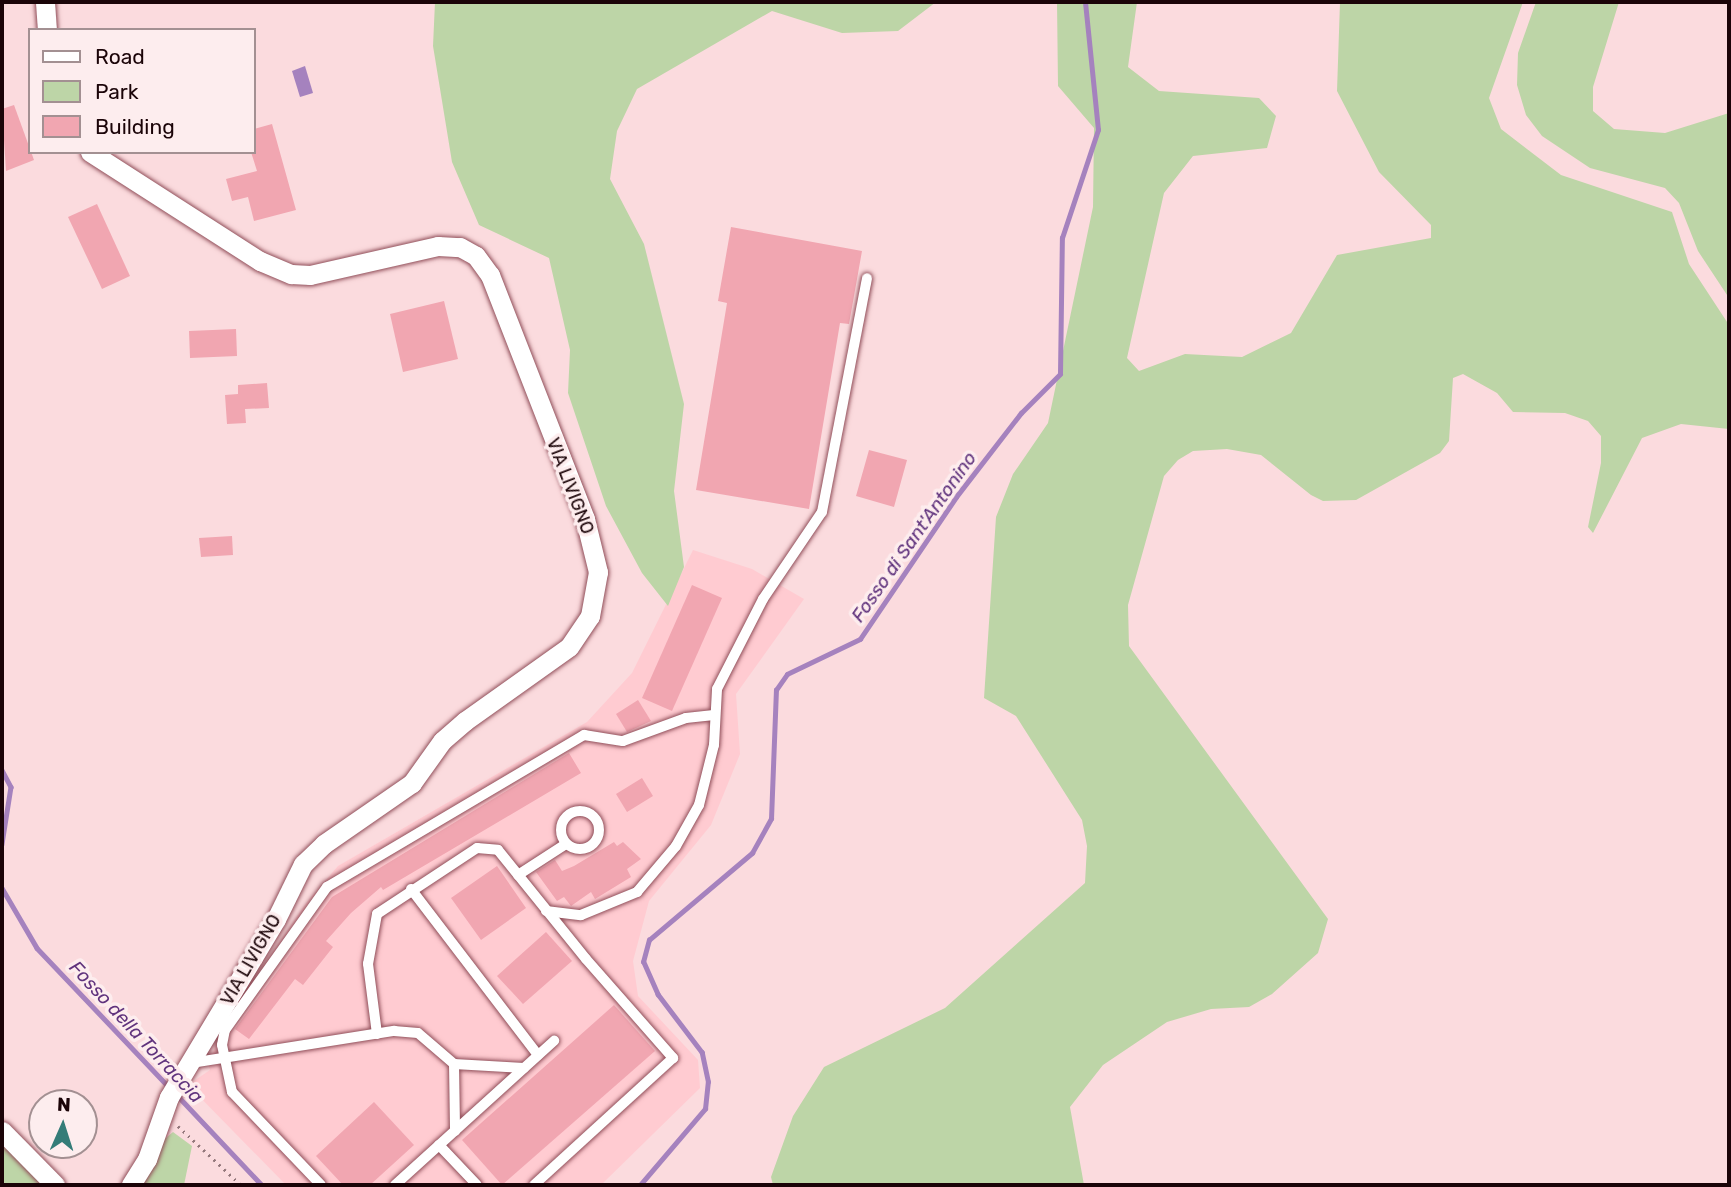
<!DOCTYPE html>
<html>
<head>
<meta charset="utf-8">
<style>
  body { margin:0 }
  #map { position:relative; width:1731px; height:1187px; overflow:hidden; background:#fbdbde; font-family:Rubik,sans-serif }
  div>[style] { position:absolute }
  .built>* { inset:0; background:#ffcbd1 }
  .green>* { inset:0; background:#bdd5a7 }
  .water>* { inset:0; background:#a582be }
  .stream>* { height:4.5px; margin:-2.25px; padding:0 2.25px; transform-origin:2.25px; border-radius:2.25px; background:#a582be }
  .building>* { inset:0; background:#f1a6b1 }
  .path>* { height:2.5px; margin-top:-1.25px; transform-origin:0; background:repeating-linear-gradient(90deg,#94787c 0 2px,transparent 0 7px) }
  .roads { filter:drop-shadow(0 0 2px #904e59) drop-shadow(0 0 2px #904e59) }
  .lane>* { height:10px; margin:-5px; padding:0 5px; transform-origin:5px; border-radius:5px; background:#fff }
  .lane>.ring { margin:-5px; padding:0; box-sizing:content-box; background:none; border:10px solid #fff; border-radius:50% }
  .street>* { height:19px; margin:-9.5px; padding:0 9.5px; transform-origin:9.5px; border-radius:9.5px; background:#fff }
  span { translate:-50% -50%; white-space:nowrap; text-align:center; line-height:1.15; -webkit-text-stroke:7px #fdedee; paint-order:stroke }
  .street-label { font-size:18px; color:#1b0408 }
  .water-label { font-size:19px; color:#60337d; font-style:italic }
  .frame { position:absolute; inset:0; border:4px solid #1b0408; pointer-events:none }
  .legend { position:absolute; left:28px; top:28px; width:228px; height:126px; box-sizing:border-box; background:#fdedee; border:2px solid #a39092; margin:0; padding:9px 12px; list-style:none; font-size:21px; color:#1b0408 }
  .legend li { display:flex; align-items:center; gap:14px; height:35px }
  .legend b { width:35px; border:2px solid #a39092 }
  .north { position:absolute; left:28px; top:1089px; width:70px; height:70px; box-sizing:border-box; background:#fdedee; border:2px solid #a39092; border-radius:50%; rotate:3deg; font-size:19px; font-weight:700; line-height:28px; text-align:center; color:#1b0408 }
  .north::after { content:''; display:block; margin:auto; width:24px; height:32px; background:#347c78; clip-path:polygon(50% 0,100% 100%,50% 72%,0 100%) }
</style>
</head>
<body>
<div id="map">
  <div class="built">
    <div style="clip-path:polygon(693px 550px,752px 569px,804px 599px,736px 694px,740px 754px,711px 825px,649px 901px,633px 961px,638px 996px,698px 1060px,700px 1088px,601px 1185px,286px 1185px,188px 1085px,210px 1070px,206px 1056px,213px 1053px,218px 1035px,306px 903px,338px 866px,587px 722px,632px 673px)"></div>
  </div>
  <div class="green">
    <div style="clip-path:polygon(435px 2px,936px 2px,898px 31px,842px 33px,772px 11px,637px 89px,617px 131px,610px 179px,644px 244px,684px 404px,674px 491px,684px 567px,668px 606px,642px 573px,606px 506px,568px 393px,570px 350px,549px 258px,479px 225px,452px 162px,433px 46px)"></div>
    <div style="clip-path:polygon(1057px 2px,1137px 2px,1128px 67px,1159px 91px,1259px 98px,1276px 116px,1267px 148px,1193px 156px,1164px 193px,1127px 358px,1139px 371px,1185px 354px,1242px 357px,1291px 333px,1337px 255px,1431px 238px,1431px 225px,1379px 172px,1337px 91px,1340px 2px,1523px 2px,1489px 98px,1501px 129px,1561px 175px,1672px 212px,1689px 264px,1729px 325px,1729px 429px,1681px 424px,1642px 438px,1593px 533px,1588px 527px,1601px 463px,1601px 436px,1588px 421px,1565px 413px,1513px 412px,1497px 393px,1463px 374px,1453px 378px,1449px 441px,1440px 453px,1356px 500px,1323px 501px,1311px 495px,1261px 455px,1227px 449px,1193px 451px,1178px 460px,1164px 476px,1128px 605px,1129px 646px,1328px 919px,1318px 953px,1272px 994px,1249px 1007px,1211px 1009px,1167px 1022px,1103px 1065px,1070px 1107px,1084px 1185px,773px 1185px,771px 1177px,793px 1116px,824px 1067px,945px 1008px,1085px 883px,1087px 846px,1082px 820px,1016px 716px,984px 698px,996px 517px,1013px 474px,1048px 423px,1093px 207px,1094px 128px,1058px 86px)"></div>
    <div style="clip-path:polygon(1536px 2px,1619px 2px,1593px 87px,1593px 111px,1614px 129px,1665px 133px,1729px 113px,1729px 298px,1698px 251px,1679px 203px,1665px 188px,1590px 168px,1542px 136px,1526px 115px,1517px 85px,1518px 53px)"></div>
    <div style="clip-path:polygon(173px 1132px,192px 1146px,184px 1185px,140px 1185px,160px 1143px)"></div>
    <div style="clip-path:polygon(2px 1139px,45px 1185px,2px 1185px)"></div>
  </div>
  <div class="water">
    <div style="clip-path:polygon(305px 66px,313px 93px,300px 97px,292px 71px)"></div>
  </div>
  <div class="stream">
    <div style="left:2px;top:770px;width:19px;rotate:62deg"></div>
    <div style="left:11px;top:787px;width:58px;rotate:99deg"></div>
    <div style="left:2px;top:888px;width:69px;rotate:59.7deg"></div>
    <div style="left:37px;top:948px;width:192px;rotate:46.5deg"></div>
    <div style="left:178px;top:1096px;width:122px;rotate:46.7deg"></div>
    <div style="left:640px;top:1185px;width:100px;rotate:-49.5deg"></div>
    <div style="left:705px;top:1109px;width:27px;rotate:-84deg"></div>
    <div style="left:708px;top:1082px;width:30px;rotate:-102deg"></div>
    <div style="left:702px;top:1053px;width:73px;rotate:-127.2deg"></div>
    <div style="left:658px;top:995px;width:36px;rotate:-114deg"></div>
    <div style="left:643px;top:962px;width:23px;rotate:-75deg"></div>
    <div style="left:649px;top:940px;width:135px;rotate:-40.2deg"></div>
    <div style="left:752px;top:853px;width:39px;rotate:-61deg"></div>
    <div style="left:771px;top:819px;width:129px;rotate:-87.8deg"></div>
    <div style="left:776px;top:690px;width:19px;rotate:-55deg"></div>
    <div style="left:787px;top:674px;width:81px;rotate:-25.6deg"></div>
    <div style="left:860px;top:639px;width:171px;rotate:-55.9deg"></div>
    <div style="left:956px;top:497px;width:106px;rotate:-52.3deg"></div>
    <div style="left:1021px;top:413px;width:55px;rotate:-45deg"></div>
    <div style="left:1060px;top:374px;width:136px;rotate:-89.2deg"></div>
    <div style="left:1062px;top:238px;width:114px;rotate:-71.6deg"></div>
    <div style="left:1098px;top:130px;width:129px;rotate:-95.8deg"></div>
  </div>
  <div class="building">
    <div style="clip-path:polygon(14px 105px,34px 160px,6px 171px,2px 109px)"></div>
    <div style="clip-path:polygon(272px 124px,296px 210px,254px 221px,248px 197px,232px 201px,226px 179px,257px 171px,251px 152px,254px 129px)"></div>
    <div style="clip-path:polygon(97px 204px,130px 276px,102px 289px,68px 217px)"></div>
    <div style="clip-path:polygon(731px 227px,862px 251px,849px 324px,840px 323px,809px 509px,696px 490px,727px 303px,718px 301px)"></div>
    <div style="clip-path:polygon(444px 301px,458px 359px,403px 372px,390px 314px)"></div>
    <div style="clip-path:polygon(236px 329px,237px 356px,190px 358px,189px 331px)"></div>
    <div style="clip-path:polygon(267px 383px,269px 408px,245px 409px,246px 423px,227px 424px,225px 395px,238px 394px,238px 385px)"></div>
    <div style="clip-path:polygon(869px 450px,907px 460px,894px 507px,856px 496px)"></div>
    <div style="clip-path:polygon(232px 536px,233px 555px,201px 557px,199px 538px)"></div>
    <div style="clip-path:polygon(692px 585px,722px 598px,672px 711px,642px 698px)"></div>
    <div style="clip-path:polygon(638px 700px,651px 721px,627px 732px,616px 714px)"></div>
    <div style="clip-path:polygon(569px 753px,581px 773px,383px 890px,381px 887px,351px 913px,326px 941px,333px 947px,303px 985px,295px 979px,249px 1039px,235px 1029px,332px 897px)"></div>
    <div style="clip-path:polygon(642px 778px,653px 796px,627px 812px,616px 794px)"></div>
    <div style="clip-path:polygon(614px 842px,617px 846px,623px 842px,641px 859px,627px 869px,631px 877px,595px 899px,591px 892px,571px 906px,564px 897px,557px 901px,536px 872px,555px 860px,562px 871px,574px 866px)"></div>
    <div style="clip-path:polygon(497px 866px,526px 908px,481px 940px,451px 898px)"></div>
    <div style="clip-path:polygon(546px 932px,572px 961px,523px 1004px,497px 976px)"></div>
    <div style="clip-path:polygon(614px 1005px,655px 1051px,502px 1185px,462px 1140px)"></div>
    <div style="clip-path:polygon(374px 1102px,414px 1145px,370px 1185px,343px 1185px,316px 1156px)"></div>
  </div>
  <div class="path">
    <div style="left:178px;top:1126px;width:86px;rotate:43.1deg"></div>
  </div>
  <div class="roads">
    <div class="lane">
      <div class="ring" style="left:561px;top:811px;width:28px;height:28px"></div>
      <div style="left:518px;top:875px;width:57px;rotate:-32.9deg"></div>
      <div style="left:411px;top:889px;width:209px;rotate:52.6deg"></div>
      <div style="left:546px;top:911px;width:35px;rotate:7deg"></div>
      <div style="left:581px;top:915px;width:61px;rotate:-22.3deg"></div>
      <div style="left:637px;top:892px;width:60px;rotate:-49.7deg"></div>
      <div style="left:676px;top:846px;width:47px;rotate:-60.7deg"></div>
      <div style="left:699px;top:805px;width:62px;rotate:-76deg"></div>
      <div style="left:714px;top:745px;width:56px;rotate:-86.9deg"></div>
      <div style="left:717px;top:689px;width:101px;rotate:-62.9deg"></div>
      <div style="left:763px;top:599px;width:105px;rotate:-55.9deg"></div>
      <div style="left:822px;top:512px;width:238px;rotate:-79.1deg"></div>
      <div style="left:377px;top:1034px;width:71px;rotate:-97.3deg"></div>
      <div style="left:368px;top:964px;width:51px;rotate:-79.8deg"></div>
      <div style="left:377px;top:914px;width:120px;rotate:-33.4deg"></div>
      <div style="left:477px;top:848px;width:21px;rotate:5deg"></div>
      <div style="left:498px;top:850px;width:140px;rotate:51.1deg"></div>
      <div style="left:586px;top:959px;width:132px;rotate:48.7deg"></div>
      <div style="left:673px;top:1058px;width:188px;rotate:137.6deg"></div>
      <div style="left:191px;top:1063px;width:206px;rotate:-9deg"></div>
      <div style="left:394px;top:1031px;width:24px;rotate:5deg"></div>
      <div style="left:418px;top:1033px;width:48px;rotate:40.7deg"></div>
      <div style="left:454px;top:1064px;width:67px;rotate:89.1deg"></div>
      <div style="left:454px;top:1064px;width:70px;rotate:3.3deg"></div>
      <div style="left:439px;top:1145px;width:55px;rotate:46.5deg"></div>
      <div style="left:321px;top:1185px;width:129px;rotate:-133.7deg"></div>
      <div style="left:232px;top:1092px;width:48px;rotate:-102deg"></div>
      <div style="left:222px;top:1045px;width:15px;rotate:-79deg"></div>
      <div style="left:225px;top:1030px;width:176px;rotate:-54.5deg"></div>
      <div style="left:327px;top:887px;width:299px;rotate:-30.6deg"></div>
      <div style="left:584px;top:735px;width:39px;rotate:9deg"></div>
      <div style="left:623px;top:741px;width:67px;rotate:-20.1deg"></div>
      <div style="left:686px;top:718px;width:28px;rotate:-6deg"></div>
      <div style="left:395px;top:1185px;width:215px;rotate:-42.2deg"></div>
    </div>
    <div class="street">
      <div style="left:45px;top:2px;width:28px;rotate:86deg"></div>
      <div style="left:90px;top:152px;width:202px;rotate:32.7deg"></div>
      <div style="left:260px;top:261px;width:34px;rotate:23deg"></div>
      <div style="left:291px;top:274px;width:19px;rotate:3deg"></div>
      <div style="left:310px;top:275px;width:131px;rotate:-12.8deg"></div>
      <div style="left:438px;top:246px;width:22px;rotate:3deg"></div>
      <div style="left:460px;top:247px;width:18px;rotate:29deg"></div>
      <div style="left:476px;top:256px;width:24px;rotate:54deg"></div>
      <div style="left:490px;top:275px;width:262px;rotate:68.7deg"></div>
      <div style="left:585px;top:519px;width:55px;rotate:76.2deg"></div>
      <div style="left:598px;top:572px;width:45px;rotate:100.3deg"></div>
      <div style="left:590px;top:616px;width:37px;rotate:124deg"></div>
      <div style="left:569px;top:647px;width:128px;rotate:144.6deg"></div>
      <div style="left:465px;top:721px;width:30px;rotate:139deg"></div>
      <div style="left:442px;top:741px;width:52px;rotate:125.5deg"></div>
      <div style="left:412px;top:783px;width:107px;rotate:145.3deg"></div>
      <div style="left:324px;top:844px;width:29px;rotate:136deg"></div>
      <div style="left:303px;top:864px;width:61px;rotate:116.1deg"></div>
      <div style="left:276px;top:919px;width:208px;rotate:121deg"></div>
      <div style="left:169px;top:1097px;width:66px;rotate:109.5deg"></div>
      <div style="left:147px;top:1159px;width:31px;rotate:122deg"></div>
      <div style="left:2px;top:1131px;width:76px;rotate:45.5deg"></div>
    </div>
  </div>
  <div class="street-label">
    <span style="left:570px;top:486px;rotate:69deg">VIA LIVIGNO</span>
    <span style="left:251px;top:960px;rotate:-60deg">VIA LIVIGNO</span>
  </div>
  <div class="water-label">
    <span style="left:914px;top:537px;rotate:-55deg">Fosso di Sant'Antonino</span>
    <span style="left:136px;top:1032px;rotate:47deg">Fosso della Torraccia</span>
  </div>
  <div class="frame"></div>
  <ul class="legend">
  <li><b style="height:9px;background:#fff"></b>Road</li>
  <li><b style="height:19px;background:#bdd5a7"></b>Park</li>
  <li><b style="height:19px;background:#f1a6b1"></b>Building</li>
  </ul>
  <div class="north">N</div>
</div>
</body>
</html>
